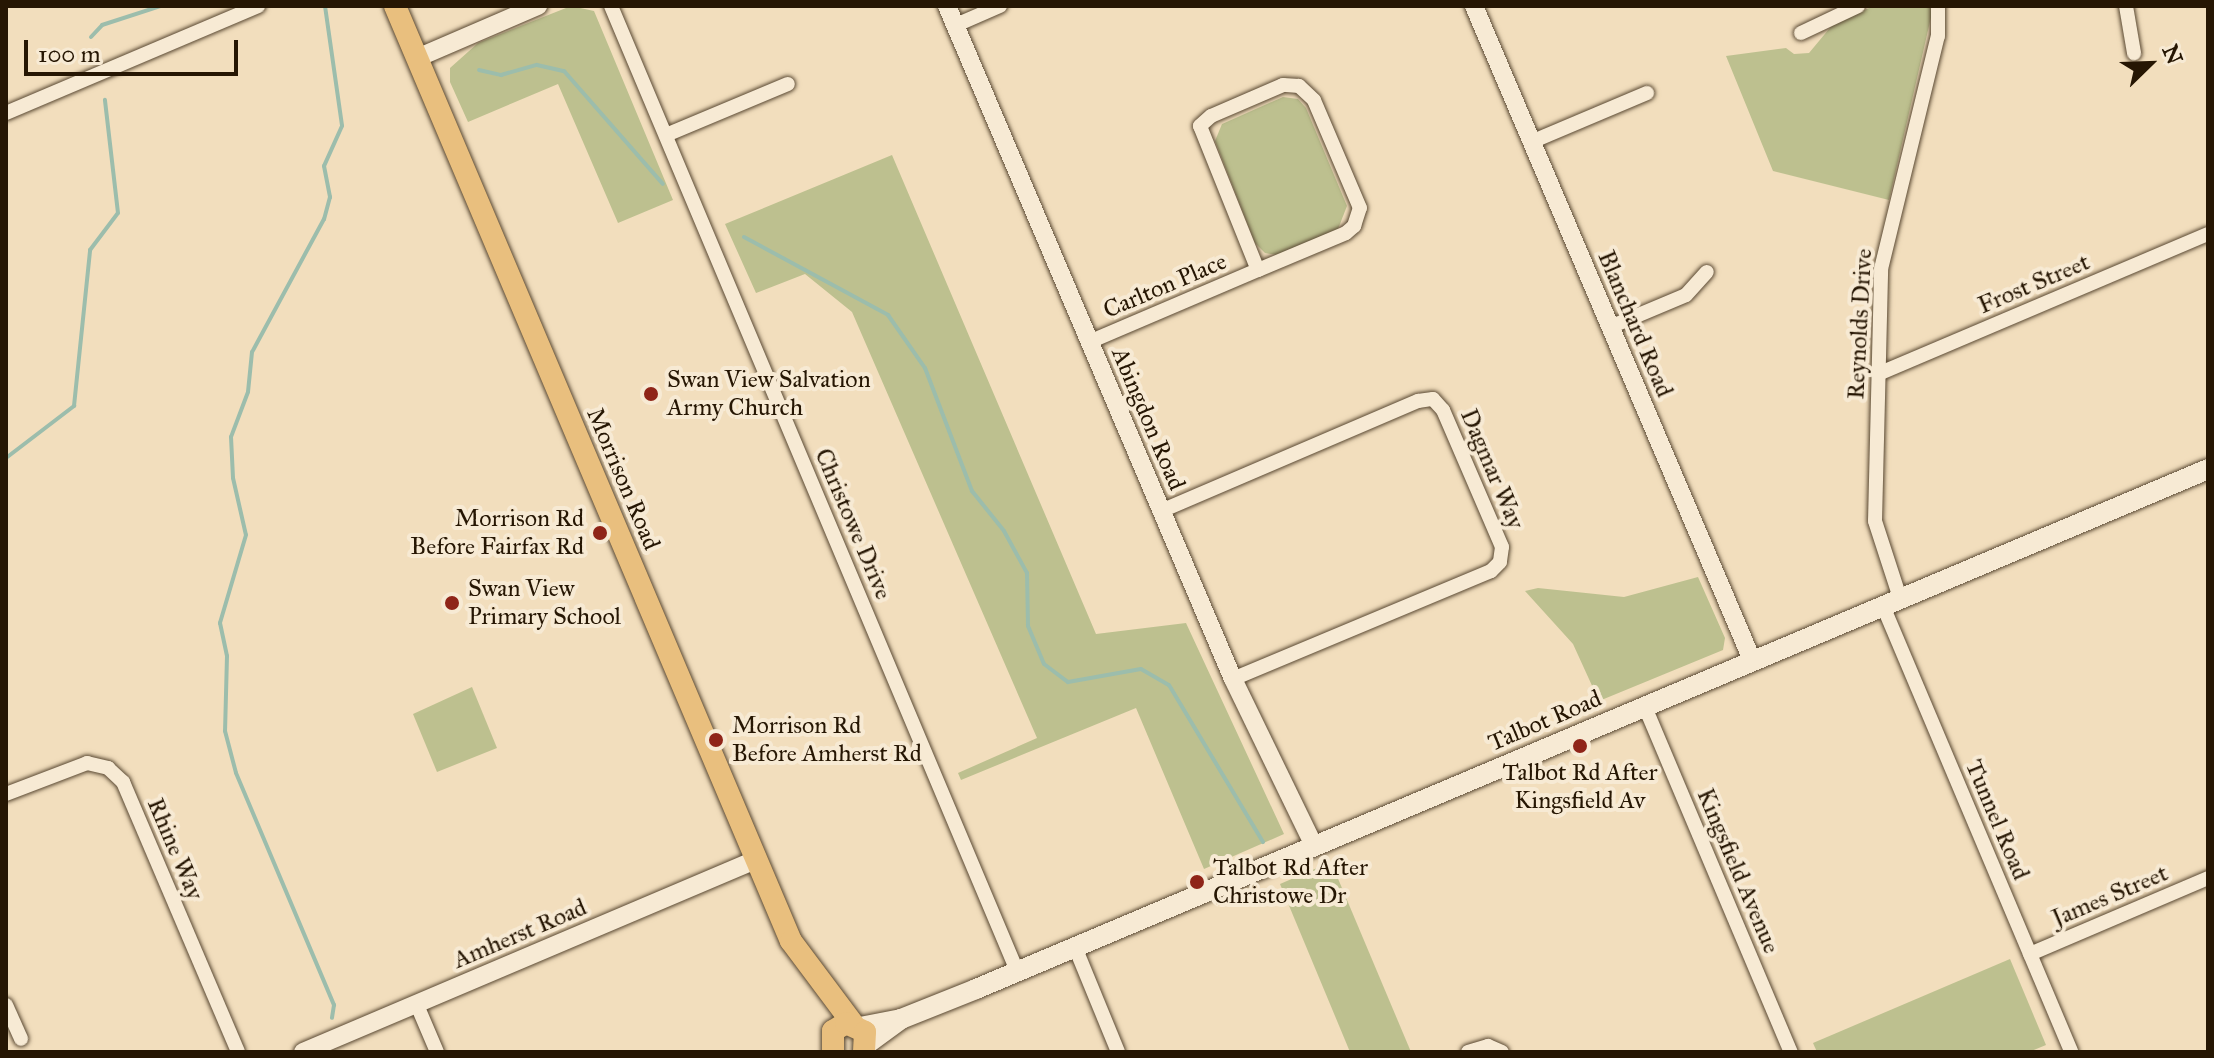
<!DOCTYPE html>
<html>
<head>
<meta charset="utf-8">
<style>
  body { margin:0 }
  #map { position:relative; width:2214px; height:1058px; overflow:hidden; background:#f2debd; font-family:"IM FELL Great Primer",serif }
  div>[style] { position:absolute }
  .green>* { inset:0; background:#bdc08f }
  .stream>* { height:4px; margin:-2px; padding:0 2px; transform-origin:2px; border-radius:2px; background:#9cbdac }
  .roads { filter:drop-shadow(0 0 2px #594832) drop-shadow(0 0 2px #594832) }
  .minor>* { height:14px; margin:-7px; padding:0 7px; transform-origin:7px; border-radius:7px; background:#f7ead4 }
  .tertiary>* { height:18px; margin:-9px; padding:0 9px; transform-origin:9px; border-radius:9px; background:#f7ead4 }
  .secondary>* { height:20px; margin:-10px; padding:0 10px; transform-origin:10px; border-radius:10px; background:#f7ead4 }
  .primary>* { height:22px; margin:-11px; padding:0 11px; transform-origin:11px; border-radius:11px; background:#e9bf7e }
  .dots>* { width:22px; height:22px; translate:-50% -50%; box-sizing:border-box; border:4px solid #f7ead4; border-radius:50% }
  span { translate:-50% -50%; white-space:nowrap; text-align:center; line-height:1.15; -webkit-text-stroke:8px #f7ead4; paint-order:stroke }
  .street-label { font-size:24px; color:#261603 }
  .poi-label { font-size:24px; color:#261603 }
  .left { translate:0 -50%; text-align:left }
  .right { translate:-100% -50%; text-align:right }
  .frame { position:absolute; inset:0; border:8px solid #261603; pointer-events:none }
  .north { position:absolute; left:2110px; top:24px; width:80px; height:80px; -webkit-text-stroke:6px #f7ead4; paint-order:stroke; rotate:67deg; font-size:22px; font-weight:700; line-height:32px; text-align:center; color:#261603 }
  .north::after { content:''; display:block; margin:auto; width:28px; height:36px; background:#261603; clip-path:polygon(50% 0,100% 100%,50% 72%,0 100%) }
  .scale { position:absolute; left:24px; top:40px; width:214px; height:36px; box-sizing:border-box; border:4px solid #261603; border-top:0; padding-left:10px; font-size:24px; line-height:28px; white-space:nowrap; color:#261603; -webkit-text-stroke:6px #f7ead4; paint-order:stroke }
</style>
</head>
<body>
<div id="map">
  <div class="green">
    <div style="clip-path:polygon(571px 6px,594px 11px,673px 200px,618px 223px,558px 84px,468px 122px,450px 82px,450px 68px,478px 43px)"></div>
    <div style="clip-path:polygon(1874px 6px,1929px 6px,1932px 13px,1889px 200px,1773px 171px,1726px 56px,1786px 48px,1794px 54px,1809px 53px,1834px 23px)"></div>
    <div style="clip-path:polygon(1283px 97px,1298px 99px,1306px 108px,1347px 206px,1338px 229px,1277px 255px,1265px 253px,1255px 243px,1215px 141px,1222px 124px)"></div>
    <div style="clip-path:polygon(892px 155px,1096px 634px,1186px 623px,1284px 834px,1204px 869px,1136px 708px,961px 780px,958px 773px,1037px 738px,852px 312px,805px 274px,756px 293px,725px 224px)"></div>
    <div style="clip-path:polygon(1698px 577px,1725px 638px,1723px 650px,1599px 701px,1573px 644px,1525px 591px,1538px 588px,1624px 597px)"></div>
    <div style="clip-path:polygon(472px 687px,497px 748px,437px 772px,413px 714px)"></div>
    <div style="clip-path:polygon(1331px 862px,1411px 1052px,1350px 1052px,1280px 884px)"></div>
    <div style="clip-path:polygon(2010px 959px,2046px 1045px,2029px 1052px,1817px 1052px,1813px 1043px)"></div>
  </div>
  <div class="stream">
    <div style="left:325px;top:6px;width:121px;rotate:81.9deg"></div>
    <div style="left:342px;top:126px;width:44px;rotate:114.2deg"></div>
    <div style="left:324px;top:166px;width:32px;rotate:79deg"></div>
    <div style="left:330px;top:197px;width:23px;rotate:105deg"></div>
    <div style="left:324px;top:219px;width:151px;rotate:118.4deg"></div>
    <div style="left:252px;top:352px;width:40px;rotate:95.7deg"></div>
    <div style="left:248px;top:392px;width:48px;rotate:110.7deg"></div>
    <div style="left:231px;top:437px;width:41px;rotate:87.2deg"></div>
    <div style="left:233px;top:478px;width:58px;rotate:77.2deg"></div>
    <div style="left:246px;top:535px;width:92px;rotate:106.5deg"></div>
    <div style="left:220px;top:623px;width:34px;rotate:78deg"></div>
    <div style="left:227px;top:656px;width:75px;rotate:91.5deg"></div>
    <div style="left:225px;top:731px;width:43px;rotate:75.3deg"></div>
    <div style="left:236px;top:773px;width:252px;rotate:67.1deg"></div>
    <div style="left:334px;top:1005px;width:13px;rotate:99deg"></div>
    <div style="left:91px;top:37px;width:16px;rotate:-47deg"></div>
    <div style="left:102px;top:25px;width:62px;rotate:-17.9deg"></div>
    <div style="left:479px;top:70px;width:23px;rotate:13deg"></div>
    <div style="left:501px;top:75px;width:37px;rotate:-16deg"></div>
    <div style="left:537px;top:65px;width:28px;rotate:13deg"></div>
    <div style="left:564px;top:71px;width:150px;rotate:48.8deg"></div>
    <div style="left:744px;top:237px;width:164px;rotate:28.4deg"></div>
    <div style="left:888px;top:315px;width:65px;rotate:55.1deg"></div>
    <div style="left:925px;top:368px;width:132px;rotate:69.1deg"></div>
    <div style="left:972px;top:491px;width:51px;rotate:51.3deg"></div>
    <div style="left:1004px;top:531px;width:48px;rotate:61.3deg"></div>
    <div style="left:1027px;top:573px;width:53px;rotate:88.9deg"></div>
    <div style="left:1028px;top:626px;width:41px;rotate:67.2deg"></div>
    <div style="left:1044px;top:664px;width:30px;rotate:37deg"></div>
    <div style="left:1068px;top:682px;width:74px;rotate:-10.1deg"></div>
    <div style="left:1141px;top:669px;width:32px;rotate:30deg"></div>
    <div style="left:1169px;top:685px;width:183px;rotate:59.1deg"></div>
    <div style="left:6px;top:458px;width:86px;rotate:-37.4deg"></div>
    <div style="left:74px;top:406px;width:157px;rotate:-84.1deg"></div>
    <div style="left:90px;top:250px;width:46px;rotate:-52.9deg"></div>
    <div style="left:118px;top:213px;width:114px;rotate:-96.6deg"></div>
  </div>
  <div class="roads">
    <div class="minor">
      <div style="left:611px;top:6px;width:1047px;rotate:67.18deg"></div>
      <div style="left:2126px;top:6px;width:48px;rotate:80.3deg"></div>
      <div style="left:956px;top:25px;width:48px;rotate:-23.4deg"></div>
      <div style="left:1801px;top:33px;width:63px;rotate:-25.3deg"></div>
      <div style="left:6px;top:113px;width:274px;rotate:-23deg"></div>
      <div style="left:666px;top:135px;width:132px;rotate:-22.7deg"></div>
      <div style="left:1531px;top:142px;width:126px;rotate:-22.9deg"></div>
      <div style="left:1610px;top:327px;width:82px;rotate:-22.8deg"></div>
      <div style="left:1686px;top:295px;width:31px;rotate:-48deg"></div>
      <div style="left:1089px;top:342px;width:184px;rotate:-23.1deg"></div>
      <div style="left:1258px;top:270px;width:95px;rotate:-22.8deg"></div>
      <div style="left:1346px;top:233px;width:11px;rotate:-41deg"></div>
      <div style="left:1354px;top:226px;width:19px;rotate:-72deg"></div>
      <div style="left:1360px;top:208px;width:117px;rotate:-113.1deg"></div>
      <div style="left:1314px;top:100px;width:21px;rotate:-137deg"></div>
      <div style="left:1299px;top:86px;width:16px;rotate:-176deg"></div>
      <div style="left:1283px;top:85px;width:78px;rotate:156.7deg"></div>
      <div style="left:1211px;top:116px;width:15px;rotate:138deg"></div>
      <div style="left:1200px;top:126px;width:155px;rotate:68.1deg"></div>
      <div style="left:1878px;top:374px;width:358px;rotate:-23deg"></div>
      <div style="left:1161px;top:511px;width:280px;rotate:-23.2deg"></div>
      <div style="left:1418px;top:401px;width:15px;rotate:-8deg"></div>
      <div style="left:1433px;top:399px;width:15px;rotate:48deg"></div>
      <div style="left:1443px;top:410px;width:149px;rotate:66.7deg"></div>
      <div style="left:1502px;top:547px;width:15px;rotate:98deg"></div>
      <div style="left:1500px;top:562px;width:13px;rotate:135deg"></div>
      <div style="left:1491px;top:571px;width:280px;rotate:157.3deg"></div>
      <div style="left:1900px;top:598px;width:81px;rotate:-108deg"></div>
      <div style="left:1875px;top:521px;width:252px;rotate:-88.6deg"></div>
      <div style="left:1881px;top:269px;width:240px;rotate:-76.3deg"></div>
      <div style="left:1938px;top:36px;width:30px;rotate:-90deg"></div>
      <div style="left:1883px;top:606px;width:484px;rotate:67.1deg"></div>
      <div style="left:1645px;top:707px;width:375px;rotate:67.1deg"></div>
      <div style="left:6px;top:794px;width:87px;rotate:-20.9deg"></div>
      <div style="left:87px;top:763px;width:22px;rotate:13deg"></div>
      <div style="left:108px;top:768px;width:21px;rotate:43deg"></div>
      <div style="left:123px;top:782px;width:293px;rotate:66.9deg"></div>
      <div style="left:1075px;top:947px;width:113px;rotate:67.7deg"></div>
      <div style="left:2030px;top:954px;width:194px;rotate:-23.1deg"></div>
      <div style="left:6px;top:1005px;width:37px;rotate:66deg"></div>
      <div style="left:417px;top:1005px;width:51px;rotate:66.9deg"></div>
      <div style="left:1468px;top:1052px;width:21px;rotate:-17deg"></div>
      <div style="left:1488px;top:1046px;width:15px;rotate:23deg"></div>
    </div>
    <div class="tertiary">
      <div style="left:947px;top:6px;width:731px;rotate:66.98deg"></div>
      <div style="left:1233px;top:679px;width:186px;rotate:64.1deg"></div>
      <div style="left:1474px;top:6px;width:711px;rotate:66.97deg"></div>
      <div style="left:417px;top:58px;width:132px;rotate:-23.3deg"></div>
      <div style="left:303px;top:1052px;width:491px;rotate:-23deg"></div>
    </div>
    <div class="secondary">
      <div style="left:860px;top:1027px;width:42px;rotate:-11deg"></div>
      <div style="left:901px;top:1019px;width:81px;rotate:-21.8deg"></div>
      <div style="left:976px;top:989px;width:1337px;rotate:-22.88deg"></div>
      <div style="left:867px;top:1044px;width:42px;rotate:-36.3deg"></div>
    </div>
    <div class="primary">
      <div style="left:395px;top:6px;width:1015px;rotate:67.05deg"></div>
      <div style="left:791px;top:941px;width:104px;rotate:53.2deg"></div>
      <div style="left:833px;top:1052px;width:21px;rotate:-90deg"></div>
      <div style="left:833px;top:1031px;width:15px;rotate:-32deg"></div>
      <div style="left:846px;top:1023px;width:21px;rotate:25deg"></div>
      <div style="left:865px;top:1032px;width:20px;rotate:93deg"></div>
    </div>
  </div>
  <div class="dots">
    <div style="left:651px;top:394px;background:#8f2418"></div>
    <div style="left:600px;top:533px;background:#8f2418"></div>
    <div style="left:452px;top:603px;background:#8f2418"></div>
    <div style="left:716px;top:740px;background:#8f2418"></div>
    <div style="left:1580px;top:746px;background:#8f2418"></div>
    <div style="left:1197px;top:882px;background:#8f2418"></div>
  </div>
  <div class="street-label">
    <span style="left:2034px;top:284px;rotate:-23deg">Frost Street</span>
    <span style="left:1165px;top:286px;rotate:-23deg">Carlton Place</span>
    <span style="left:1635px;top:324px;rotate:67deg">Blanchard Road</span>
    <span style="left:1860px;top:324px;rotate:-87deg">Reynolds Drive</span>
    <span style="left:1148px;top:419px;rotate:67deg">Abingdon Road</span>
    <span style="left:1492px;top:469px;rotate:67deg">Dagmar Way</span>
    <span style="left:623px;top:479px;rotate:67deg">Morrison Road</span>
    <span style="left:853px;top:524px;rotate:67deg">Christowe Drive</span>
    <span style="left:1545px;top:721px;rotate:-23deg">Talbot Road</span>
    <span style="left:1997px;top:820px;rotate:67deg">Tunnel Road</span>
    <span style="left:175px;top:849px;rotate:67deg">Rhine Way</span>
    <span style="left:1738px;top:871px;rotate:67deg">Kingsfield Avenue</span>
    <span style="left:2110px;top:896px;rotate:-23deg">James Street</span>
    <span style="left:520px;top:934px;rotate:-23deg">Amherst Road</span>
  </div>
  <div class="poi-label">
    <span class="left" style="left:667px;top:394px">Swan View Salvation<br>Army Church</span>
    <span class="right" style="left:584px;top:533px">Morrison Rd<br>Before Fairfax Rd</span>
    <span class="left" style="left:468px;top:603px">Swan View<br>Primary School</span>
    <span class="left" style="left:732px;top:740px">Morrison Rd<br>Before Amherst Rd</span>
    <span style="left:1580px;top:787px">Talbot Rd After<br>Kingsfield Av</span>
    <span class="left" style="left:1213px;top:882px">Talbot Rd After<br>Christowe Dr</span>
  </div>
  <div class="frame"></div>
  <div class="north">N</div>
  <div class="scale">100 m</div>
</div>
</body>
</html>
